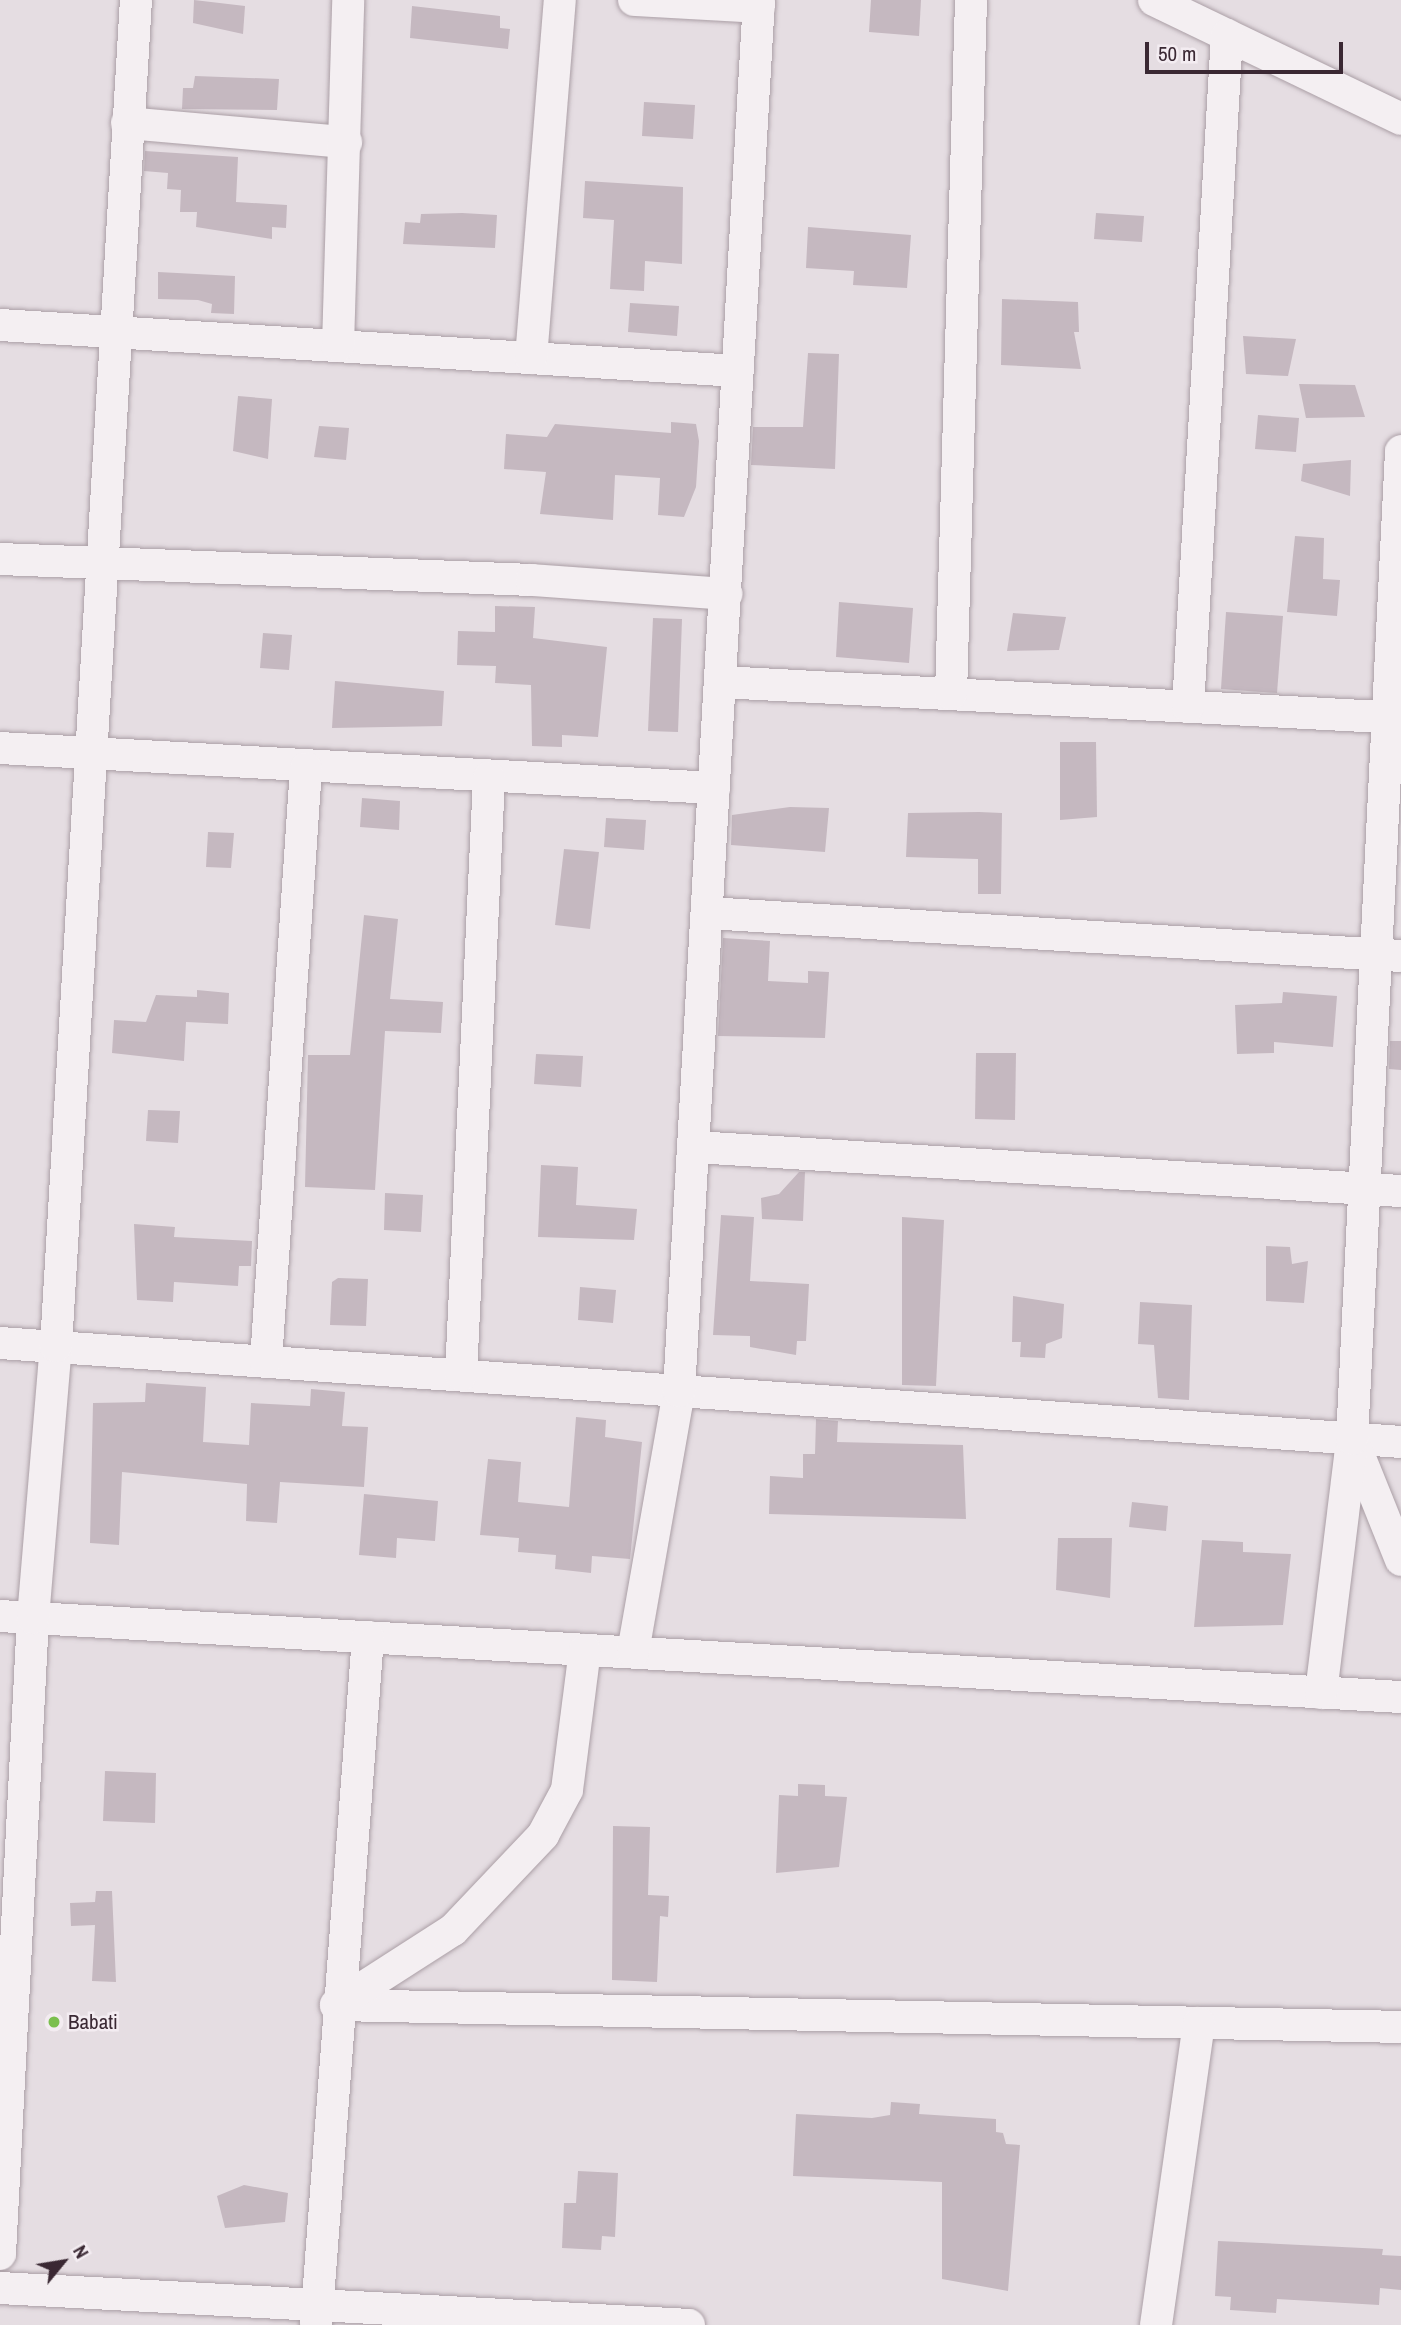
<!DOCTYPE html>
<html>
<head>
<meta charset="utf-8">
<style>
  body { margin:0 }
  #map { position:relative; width:1401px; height:2325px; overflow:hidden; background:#e5dde2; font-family:"Archivo Narrow",sans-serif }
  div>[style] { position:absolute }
  .building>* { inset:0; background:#c5b8c0 }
  .roads { filter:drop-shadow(0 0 2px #ab9fa6) drop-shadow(0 0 2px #ab9fa6) }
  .minor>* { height:32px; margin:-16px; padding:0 16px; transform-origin:16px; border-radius:16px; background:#f4eff2 }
  .dots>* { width:19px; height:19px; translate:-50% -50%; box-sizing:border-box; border:4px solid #f3ecf1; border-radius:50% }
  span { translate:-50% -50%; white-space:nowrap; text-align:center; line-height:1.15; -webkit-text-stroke:5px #f3ecf1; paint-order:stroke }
  .poi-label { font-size:21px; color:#3a2833 }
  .left { translate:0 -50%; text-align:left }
  .north { position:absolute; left:28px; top:2227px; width:70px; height:70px; -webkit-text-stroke:5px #f3ecf1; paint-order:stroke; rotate:60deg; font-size:19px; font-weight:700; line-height:28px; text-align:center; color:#3a2833 }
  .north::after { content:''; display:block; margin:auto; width:24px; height:32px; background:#3a2833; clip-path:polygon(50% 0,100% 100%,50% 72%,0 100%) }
  .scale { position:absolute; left:1145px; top:42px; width:198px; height:32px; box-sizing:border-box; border:4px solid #3a2833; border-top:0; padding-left:9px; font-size:21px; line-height:24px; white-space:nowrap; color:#3a2833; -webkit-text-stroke:5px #f3ecf1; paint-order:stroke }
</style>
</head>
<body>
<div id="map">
  <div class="building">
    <div style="clip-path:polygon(194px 0,245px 6px,243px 34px,193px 23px)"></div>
    <div style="clip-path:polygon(871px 0,921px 0,919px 36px,869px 32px)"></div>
    <div style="clip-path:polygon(412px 6px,500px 16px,500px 28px,510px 29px,508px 49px,410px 38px)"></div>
    <div style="clip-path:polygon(195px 76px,279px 79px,277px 110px,182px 109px,183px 88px,193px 88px)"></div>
    <div style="clip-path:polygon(644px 102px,695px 105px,693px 139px,642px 136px)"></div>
    <div style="clip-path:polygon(145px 151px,238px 157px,236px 202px,287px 205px,286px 228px,272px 227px,272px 239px,196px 227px,197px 212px,180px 212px,181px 190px,167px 189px,168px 173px,144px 171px)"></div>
    <div style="clip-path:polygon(585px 181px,683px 187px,682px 264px,645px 261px,644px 291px,610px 289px,614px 220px,583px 218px)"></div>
    <div style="clip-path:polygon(462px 213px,497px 215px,495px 248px,403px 244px,405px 222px,420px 223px,421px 214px)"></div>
    <div style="clip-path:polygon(1096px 213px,1144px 216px,1142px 242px,1094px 239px)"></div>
    <div style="clip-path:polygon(808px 227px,911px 235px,907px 288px,853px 285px,854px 271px,806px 268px)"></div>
    <div style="clip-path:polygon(158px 272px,235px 276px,234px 314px,211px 313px,212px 304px,198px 300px,158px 299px)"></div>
    <div style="clip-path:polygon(1002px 299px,1078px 302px,1079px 332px,1074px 332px,1081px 369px,1001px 365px)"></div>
    <div style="clip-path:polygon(630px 303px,679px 306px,677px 336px,628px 332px)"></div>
    <div style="clip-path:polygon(1243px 336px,1296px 339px,1288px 376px,1246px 374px)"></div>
    <div style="clip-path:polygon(808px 353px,839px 354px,835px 469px,751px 465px,753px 427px,803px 427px)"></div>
    <div style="clip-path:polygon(1299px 384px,1355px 385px,1365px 417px,1306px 418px)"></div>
    <div style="clip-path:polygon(238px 396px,272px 399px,268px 459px,233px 451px)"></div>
    <div style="clip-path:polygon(1258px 415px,1299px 418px,1296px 452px,1255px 449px)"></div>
    <div style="clip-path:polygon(671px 422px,696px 424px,699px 441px,696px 487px,684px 517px,658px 515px,660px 478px,615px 475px,613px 520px,540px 514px,546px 472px,504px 469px,506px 434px,547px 437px,555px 424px,671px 433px)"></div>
    <div style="clip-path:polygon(319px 426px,349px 428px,346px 460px,314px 457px)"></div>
    <div style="clip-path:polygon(1351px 460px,1350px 496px,1301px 481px,1303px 464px)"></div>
    <div style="clip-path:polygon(1295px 536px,1324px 538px,1323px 579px,1340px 580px,1337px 616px,1287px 612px)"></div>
    <div style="clip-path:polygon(839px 602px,913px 608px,909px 663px,836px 657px)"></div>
    <div style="clip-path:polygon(495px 606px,535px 607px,533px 638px,607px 647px,598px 737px,562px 735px,562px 747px,532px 746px,531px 685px,495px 683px,496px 666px,457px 665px,458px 631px,495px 632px)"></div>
    <div style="clip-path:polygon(1226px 612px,1283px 616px,1277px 693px,1221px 689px)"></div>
    <div style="clip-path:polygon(1013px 613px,1066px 617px,1059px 650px,1007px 651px)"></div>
    <div style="clip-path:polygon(653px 618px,682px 619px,678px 732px,648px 731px)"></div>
    <div style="clip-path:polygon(263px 633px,292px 635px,289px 670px,260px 668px)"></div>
    <div style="clip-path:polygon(335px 681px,444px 691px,442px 726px,332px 728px)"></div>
    <div style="clip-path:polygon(1060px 742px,1096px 742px,1097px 817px,1060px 820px)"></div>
    <div style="clip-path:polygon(362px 798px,400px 801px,399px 830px,360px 827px)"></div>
    <div style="clip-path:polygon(790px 807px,829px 808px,825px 852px,731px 845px,732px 815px)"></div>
    <div style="clip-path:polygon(979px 812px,1002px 813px,1001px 894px,978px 894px,978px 859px,906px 857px,908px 813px)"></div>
    <div style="clip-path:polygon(606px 818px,646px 820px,644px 850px,604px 847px)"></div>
    <div style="clip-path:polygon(208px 832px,234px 833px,231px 868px,206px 867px)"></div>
    <div style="clip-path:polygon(564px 849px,599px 852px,590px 929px,555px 925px)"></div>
    <div style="clip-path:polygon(364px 915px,398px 919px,390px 999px,443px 1002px,441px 1033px,385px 1031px,375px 1190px,305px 1187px,308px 1055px,350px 1055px)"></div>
    <div style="clip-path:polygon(723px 938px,770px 941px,768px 981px,808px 983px,808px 971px,829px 972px,825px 1038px,718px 1036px)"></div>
    <div style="clip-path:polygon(197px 990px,229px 993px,228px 1024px,186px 1022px,184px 1061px,112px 1053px,114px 1020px,146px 1022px,156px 995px,197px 997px)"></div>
    <div style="clip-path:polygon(1283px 992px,1337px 996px,1333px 1047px,1274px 1042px,1274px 1053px,1237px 1054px,1235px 1005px,1282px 1003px)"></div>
    <div style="clip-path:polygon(1390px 1041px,1401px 1041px,1401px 1070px,1389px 1069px)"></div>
    <div style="clip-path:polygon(976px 1053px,1016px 1053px,1015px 1120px,975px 1119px)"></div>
    <div style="clip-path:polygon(536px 1054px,583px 1056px,581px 1087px,534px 1084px)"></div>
    <div style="clip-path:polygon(148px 1110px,180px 1111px,178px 1143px,146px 1141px)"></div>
    <div style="clip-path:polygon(541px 1165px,578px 1167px,576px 1205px,637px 1209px,634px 1240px,538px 1237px)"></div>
    <div style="clip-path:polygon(799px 1172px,805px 1172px,803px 1221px,762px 1219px,761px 1198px,779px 1194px)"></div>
    <div style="clip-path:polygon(385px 1193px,423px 1195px,421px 1232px,384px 1230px)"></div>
    <div style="clip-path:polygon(721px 1215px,754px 1217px,750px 1281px,809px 1284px,806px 1341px,797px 1341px,796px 1355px,750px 1347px,750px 1336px,713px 1335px)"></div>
    <div style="clip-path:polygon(902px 1217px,944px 1220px,936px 1386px,902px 1385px)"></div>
    <div style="clip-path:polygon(134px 1224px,175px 1227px,174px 1237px,252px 1241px,251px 1266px,239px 1266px,238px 1286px,174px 1282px,173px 1302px,137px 1300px)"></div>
    <div style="clip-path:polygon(1266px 1246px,1290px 1247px,1292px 1264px,1308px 1261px,1304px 1303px,1266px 1301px)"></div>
    <div style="clip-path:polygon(338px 1278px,368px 1279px,366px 1326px,330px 1325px,332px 1282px)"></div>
    <div style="clip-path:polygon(580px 1287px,616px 1290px,613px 1323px,578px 1320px)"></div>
    <div style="clip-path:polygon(1013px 1296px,1064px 1304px,1062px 1338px,1046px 1344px,1045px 1358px,1020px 1357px,1021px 1342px,1012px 1342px)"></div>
    <div style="clip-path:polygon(1140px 1302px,1192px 1305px,1189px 1400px,1158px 1398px,1154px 1345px,1138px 1344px)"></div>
    <div style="clip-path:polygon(146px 1383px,206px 1387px,203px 1442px,249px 1445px,251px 1403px,310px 1406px,311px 1389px,345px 1392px,342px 1426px,368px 1427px,364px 1487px,280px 1482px,277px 1523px,246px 1521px,247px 1484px,122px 1472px,119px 1545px,90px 1543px,93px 1403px,145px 1402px)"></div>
    <div style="clip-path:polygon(576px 1417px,606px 1420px,605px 1437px,642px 1442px,630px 1559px,592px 1556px,591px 1573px,555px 1569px,556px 1555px,518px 1552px,519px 1538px,480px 1535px,488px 1459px,521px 1462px,518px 1502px,569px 1507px)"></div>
    <div style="clip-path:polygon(816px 1419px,838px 1421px,837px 1442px,963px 1445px,966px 1519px,769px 1514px,770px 1476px,803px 1478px,803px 1454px,815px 1454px)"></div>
    <div style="clip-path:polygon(364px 1494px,438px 1501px,435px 1541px,397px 1538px,396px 1558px,359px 1555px)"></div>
    <div style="clip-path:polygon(1132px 1502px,1168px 1506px,1166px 1531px,1129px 1527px)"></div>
    <div style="clip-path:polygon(1058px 1538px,1112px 1538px,1110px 1598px,1056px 1590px)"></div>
    <div style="clip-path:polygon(1202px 1540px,1243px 1542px,1243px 1552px,1291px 1554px,1283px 1625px,1194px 1627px)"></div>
    <div style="clip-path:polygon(105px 1771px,156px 1773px,155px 1823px,103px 1821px)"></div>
    <div style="clip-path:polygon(798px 1784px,825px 1785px,825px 1796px,847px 1797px,839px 1867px,776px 1873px,779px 1795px,798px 1796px)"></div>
    <div style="clip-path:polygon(613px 1826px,650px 1827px,648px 1895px,669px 1896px,668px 1917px,660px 1916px,657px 1982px,612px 1980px)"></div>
    <div style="clip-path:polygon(96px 1891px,112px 1891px,116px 1982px,92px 1981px,95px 1925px,71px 1926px,70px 1903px,95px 1902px)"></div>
    <div style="clip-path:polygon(891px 2102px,920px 2104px,919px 2114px,996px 2119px,996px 2132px,1003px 2133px,1006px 2144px,1020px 2145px,1008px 2291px,942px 2279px,942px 2182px,793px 2176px,796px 2114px,872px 2118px,890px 2115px)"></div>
    <div style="clip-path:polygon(578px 2171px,618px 2173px,615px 2237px,602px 2236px,601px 2250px,562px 2248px,564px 2203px,576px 2203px)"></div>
    <div style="clip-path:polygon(244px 2185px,288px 2193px,285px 2222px,225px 2228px,217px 2196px)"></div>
    <div style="clip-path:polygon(1218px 2241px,1383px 2249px,1382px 2255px,1401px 2256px,1401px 2290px,1380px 2288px,1379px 2305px,1277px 2299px,1276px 2313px,1230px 2310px,1231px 2297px,1215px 2296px)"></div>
  </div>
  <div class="roads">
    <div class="minor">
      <div style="left:634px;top:0;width:125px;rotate:3.2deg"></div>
      <div style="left:1154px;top:0;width:274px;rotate:25.7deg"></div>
      <div style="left:127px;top:123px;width:220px;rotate:5deg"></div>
      <div style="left:0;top:325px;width:739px;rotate:3.57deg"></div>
      <div style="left:338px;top:346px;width:346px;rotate:-88.3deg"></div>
      <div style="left:531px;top:358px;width:359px;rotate:-85.4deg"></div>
      <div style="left:0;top:559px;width:532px;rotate:2.26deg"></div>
      <div style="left:532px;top:580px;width:195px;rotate:4.1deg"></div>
      <div style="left:721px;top:682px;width:681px;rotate:3.03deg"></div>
      <div style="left:951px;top:694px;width:694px;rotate:-88.35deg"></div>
      <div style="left:1188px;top:707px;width:673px;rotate:-86.68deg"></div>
      <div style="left:0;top:748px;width:715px;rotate:3.21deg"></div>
      <div style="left:708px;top:913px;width:694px;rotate:3.55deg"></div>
      <div style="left:695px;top:1147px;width:707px;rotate:3.57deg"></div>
      <div style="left:0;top:1343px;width:1404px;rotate:4.04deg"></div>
      <div style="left:266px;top:1361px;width:594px;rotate:-86.14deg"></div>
      <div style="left:461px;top:1375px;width:598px;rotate:-87.31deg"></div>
      <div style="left:1354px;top:1443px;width:126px;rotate:68.1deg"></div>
      <div style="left:0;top:1616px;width:1403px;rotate:3.31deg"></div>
      <div style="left:633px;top:1652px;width:265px;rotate:-80deg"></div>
      <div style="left:679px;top:1391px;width:1393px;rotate:-86.71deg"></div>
      <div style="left:1321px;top:1693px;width:256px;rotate:-83deg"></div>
      <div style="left:1352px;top:1439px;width:989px;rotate:-87.16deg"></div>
      <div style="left:336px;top:2005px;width:1065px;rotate:1.18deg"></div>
      <div style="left:336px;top:2005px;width:139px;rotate:-32.7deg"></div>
      <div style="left:453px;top:1930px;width:131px;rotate:-46.5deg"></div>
      <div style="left:543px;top:1835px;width:51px;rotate:-61.9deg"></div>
      <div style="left:567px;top:1790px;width:141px;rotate:-82.7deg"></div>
      <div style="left:0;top:2254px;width:637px;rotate:-87.03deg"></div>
      <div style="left:33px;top:1618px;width:273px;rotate:-85.2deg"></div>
      <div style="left:56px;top:1346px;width:1348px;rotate:-86.6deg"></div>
      <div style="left:0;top:2288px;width:690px;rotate:3.07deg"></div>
      <div style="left:316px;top:2325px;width:690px;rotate:-85.68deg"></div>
      <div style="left:1156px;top:2325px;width:305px;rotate:-81.9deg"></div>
    </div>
  </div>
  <div class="dots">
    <div style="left:54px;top:2022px;background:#7bbf4e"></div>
  </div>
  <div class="poi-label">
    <span class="left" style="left:68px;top:2022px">Babati</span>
  </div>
  <div class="north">N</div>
  <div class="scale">50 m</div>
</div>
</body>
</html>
